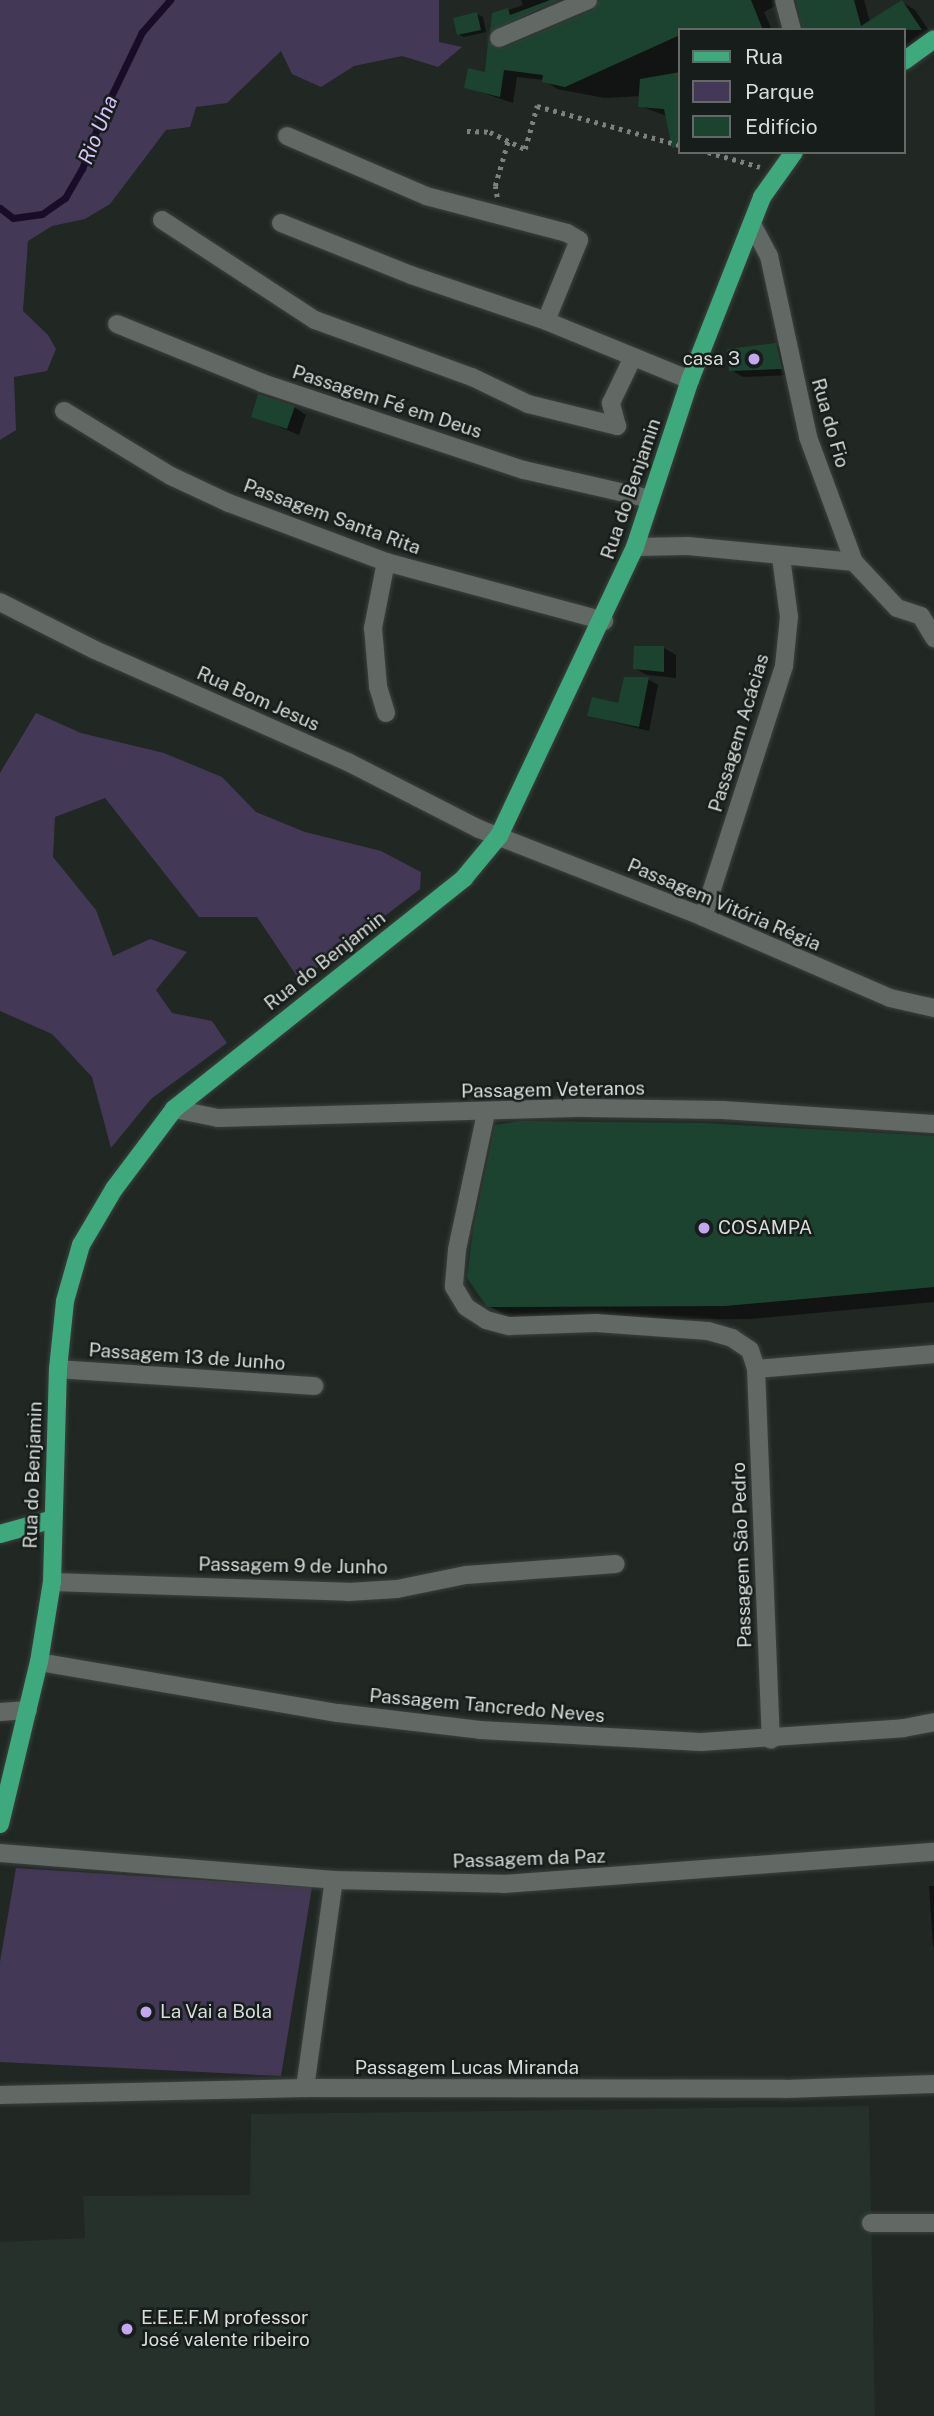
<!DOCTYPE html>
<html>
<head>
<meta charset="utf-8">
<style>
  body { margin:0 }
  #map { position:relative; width:934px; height:2416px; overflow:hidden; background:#212723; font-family:"Public Sans",sans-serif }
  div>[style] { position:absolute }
  .built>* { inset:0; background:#25312a }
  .green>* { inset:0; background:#433855 }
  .shadow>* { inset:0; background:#0007 }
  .stream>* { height:7px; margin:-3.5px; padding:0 3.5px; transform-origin:3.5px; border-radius:3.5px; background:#190c28 }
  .building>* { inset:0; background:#1c4330 }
  .path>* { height:4.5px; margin-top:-2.25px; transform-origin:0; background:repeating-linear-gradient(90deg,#7c817e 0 3.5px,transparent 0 8.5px) }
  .roads { filter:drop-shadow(0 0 2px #3b413e) drop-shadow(0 0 2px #3b413e) }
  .minor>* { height:18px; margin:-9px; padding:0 9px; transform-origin:9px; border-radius:9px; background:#626864 }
  .major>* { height:18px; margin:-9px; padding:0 9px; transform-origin:9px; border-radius:9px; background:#3fa97e }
  .dots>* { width:19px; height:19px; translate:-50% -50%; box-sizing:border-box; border:4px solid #171d1a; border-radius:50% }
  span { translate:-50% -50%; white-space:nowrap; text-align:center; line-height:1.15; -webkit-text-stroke:5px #171d1a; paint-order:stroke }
  .poi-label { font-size:19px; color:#d8dcda }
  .right { translate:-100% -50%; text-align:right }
  .left { translate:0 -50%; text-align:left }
  .street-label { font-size:19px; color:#d8dcda }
  .water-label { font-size:21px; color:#d8c1fd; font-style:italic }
  .legend { position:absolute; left:678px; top:28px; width:228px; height:126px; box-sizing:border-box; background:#171d1a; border:2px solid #646967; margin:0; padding:9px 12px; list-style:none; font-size:21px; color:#d8dcda }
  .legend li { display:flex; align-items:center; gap:14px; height:35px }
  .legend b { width:35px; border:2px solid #646967 }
</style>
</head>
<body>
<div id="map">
  <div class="built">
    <div style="clip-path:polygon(869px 2106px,875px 2416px,0 2416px,0 2242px,85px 2238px,83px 2196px,250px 2195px,251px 2114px)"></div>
  </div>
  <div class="green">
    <div style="clip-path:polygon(0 0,439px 0,439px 42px,462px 47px,438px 67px,402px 56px,354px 66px,321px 87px,292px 74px,281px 51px,227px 103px,196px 107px,190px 127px,166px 130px,110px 204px,85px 219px,52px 226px,28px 241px,23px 311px,48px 335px,56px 349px,47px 371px,14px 377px,16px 430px,0 440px)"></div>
    <div style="clip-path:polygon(36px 713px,81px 733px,164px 753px,222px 777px,256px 812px,305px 832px,381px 851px,421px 872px,420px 889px,300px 981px,257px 917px,199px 917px,105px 798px,55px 817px,53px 857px,96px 910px,113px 956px,150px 939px,187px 952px,156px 990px,172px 1013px,212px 1021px,227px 1043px,151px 1099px,111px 1148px,92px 1077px,52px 1034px,0 1011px,0 773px)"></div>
    <div style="clip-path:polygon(16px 1868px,312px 1887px,281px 2076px,0 2062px,0 1962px)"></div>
  </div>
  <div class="shadow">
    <div style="clip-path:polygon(521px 0,556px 0,533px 14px,565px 0,589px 0,504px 38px,492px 31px,494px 15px,523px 5px)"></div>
    <div style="clip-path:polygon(598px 0,786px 0,764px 12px,772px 30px,680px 30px,680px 121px,640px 106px,641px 96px,605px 98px,557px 89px,544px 80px,517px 77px,513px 103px,466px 87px,486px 74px,503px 50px,599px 7px)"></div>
    <div style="clip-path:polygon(796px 0,864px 0,870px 22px,902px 2px,915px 10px,932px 35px,904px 53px,904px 30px,804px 30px)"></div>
    <div style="clip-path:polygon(477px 14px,483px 17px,486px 32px,464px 37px,458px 34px)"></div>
    <div style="clip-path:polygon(776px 345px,788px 352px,793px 375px,743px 377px,731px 370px)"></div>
    <div style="clip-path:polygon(294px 407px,306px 415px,299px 435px,253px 416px)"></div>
    <div style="clip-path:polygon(664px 648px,676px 655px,676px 678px,647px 675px,634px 668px)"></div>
    <div style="clip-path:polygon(648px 679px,658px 685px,649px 731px,589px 716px,619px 705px)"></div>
    <div style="clip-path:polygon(934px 1136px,934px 1302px,751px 1319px,514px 1320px,489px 1306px)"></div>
    <div style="clip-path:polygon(929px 1886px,934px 1886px,934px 1947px,933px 1946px)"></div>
  </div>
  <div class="stream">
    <div style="left:0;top:208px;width:16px;rotate:38deg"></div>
    <div style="left:13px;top:218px;width:29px;rotate:-8deg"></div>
    <div style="left:42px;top:214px;width:28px;rotate:-35deg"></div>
    <div style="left:65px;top:198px;width:34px;rotate:-60deg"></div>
    <div style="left:82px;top:169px;width:58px;rotate:-69.7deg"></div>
    <div style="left:102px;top:115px;width:92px;rotate:-64.3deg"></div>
    <div style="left:142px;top:32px;width:43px;rotate:-48.8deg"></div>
  </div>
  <div class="building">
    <div style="clip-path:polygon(550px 0,559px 0,490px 32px,492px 13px,508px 8px,510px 15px)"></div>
    <div style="clip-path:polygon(599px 0,751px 0,763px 30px,680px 30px,680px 35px,565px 87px,542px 82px,543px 75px,504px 70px,500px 97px,464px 88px,468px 68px,485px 72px,488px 42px,503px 48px,592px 10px)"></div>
    <div style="clip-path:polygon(796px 0,854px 0,861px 26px,902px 0,922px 30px,803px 30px)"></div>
    <div style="clip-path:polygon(477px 12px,481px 30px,457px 35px,453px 18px)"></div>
    <div style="clip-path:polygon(680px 72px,680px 147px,672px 148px,664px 109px,638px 107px,640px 79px)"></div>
    <div style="clip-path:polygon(776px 343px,782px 369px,729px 371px,727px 349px)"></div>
    <div style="clip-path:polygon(258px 394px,295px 406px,287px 429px,251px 417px)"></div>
    <div style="clip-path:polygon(634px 646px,664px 646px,664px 672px,633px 669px)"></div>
    <div style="clip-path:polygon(624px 677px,649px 677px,639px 727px,587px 716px,592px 697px,618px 703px)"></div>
    <div style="clip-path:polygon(522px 1121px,703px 1123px,934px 1136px,934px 1287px,725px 1306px,487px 1307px,467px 1278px,473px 1230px,495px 1125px)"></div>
  </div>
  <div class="path">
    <div style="left:467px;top:131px;width:23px;rotate:2deg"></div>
    <div style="left:490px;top:132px;width:39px;rotate:26deg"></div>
    <div style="left:525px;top:149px;width:45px;rotate:-74.4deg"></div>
    <div style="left:537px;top:106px;width:148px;rotate:15.3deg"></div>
    <div style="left:708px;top:152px;width:54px;rotate:16.1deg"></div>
    <div style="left:497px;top:197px;width:11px;rotate:-100deg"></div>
    <div style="left:495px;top:186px;width:47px;rotate:-73.9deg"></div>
  </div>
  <div class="roads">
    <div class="minor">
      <div style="left:784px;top:0;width:31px;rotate:75deg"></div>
      <div style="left:499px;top:38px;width:97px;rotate:-23.1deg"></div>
      <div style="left:287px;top:136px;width:151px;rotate:23.3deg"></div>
      <div style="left:426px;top:196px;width:146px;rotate:14.7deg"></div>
      <div style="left:567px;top:233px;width:14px;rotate:30deg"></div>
      <div style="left:579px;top:240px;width:87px;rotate:112.2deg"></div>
      <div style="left:162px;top:220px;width:183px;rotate:33.2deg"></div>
      <div style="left:315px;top:320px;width:167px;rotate:20deg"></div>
      <div style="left:472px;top:377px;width:62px;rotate:25.7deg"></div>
      <div style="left:528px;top:404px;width:92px;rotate:13.9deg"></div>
      <div style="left:617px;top:426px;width:24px;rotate:-105deg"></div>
      <div style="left:611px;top:403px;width:49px;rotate:-64.5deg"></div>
      <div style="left:281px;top:223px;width:140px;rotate:21.8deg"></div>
      <div style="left:411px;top:275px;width:143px;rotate:18.8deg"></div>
      <div style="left:546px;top:321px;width:156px;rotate:22.3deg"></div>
      <div style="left:753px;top:226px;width:34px;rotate:62deg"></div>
      <div style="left:769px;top:256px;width:185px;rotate:77.8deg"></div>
      <div style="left:808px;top:437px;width:133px;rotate:69.8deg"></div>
      <div style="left:854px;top:562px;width:63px;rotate:46.9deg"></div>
      <div style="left:897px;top:608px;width:25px;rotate:18deg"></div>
      <div style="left:921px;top:616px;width:26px;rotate:59deg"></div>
      <div style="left:117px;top:324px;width:157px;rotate:22.1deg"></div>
      <div style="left:262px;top:383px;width:276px;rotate:18.4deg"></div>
      <div style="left:524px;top:470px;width:130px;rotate:12.9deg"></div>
      <div style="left:64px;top:411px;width:125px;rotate:31.3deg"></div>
      <div style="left:171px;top:476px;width:64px;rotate:25deg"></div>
      <div style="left:229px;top:503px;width:168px;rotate:20.6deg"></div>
      <div style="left:386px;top:562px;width:226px;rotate:15.1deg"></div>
      <div style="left:635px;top:547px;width:53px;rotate:-1.1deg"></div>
      <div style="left:688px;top:546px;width:167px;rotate:5.5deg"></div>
      <div style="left:0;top:602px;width:106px;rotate:26.8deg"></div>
      <div style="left:95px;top:650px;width:277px;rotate:23.9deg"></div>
      <div style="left:348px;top:762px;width:147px;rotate:27.1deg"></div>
      <div style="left:479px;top:829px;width:241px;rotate:21.4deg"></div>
      <div style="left:703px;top:917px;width:204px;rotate:23.4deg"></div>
      <div style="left:890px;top:998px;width:45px;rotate:12.8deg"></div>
      <div style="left:386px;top:713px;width:28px;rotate:-107deg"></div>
      <div style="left:378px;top:686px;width:58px;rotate:-94.9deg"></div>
      <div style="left:373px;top:628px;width:67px;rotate:-78.9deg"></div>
      <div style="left:703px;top:917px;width:264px;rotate:-72.1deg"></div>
      <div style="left:784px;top:666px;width:49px;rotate:-84.2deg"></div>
      <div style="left:789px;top:617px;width:61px;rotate:-97.6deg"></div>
      <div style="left:174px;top:1109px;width:45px;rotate:11.6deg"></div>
      <div style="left:218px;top:1118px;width:366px;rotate:-1.6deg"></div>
      <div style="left:584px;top:1108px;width:139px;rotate:0.8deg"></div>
      <div style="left:723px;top:1110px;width:211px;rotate:3.8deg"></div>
      <div style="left:486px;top:1113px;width:140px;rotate:102deg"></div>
      <div style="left:457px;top:1250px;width:37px;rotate:95deg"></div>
      <div style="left:454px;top:1287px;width:23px;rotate:59deg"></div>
      <div style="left:466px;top:1307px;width:24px;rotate:33deg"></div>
      <div style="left:486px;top:1320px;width:24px;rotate:15deg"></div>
      <div style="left:509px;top:1326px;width:87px;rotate:-2deg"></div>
      <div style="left:596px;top:1323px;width:112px;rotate:4.1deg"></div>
      <div style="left:708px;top:1331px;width:25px;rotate:16deg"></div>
      <div style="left:732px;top:1338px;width:22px;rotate:34deg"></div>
      <div style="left:750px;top:1350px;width:20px;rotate:72deg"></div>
      <div style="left:756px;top:1369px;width:371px;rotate:87.7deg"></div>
      <div style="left:58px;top:1369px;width:257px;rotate:3.8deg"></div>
      <div style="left:756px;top:1369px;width:179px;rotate:-4.8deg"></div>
      <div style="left:52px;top:1582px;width:296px;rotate:1.9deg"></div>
      <div style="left:348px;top:1592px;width:49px;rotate:-3.5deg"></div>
      <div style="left:397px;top:1589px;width:70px;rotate:-11.5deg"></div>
      <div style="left:466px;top:1575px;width:150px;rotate:-4.2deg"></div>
      <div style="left:39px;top:1662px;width:303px;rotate:9.7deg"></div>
      <div style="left:338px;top:1713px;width:143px;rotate:6.8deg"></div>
      <div style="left:480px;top:1730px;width:221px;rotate:3.1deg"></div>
      <div style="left:701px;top:1742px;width:203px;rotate:-3.9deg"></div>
      <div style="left:904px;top:1728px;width:31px;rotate:-11deg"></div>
      <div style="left:0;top:1712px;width:28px;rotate:-4deg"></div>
      <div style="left:0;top:1853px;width:335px;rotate:4.6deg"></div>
      <div style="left:334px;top:1880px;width:170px;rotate:1.3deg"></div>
      <div style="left:504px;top:1884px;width:431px;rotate:-4.3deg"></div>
      <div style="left:305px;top:2088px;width:210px;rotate:-82.1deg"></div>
      <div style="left:0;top:2095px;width:305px;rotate:-1.3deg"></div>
      <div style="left:305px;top:2088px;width:480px;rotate:0.1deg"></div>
      <div style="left:785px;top:2089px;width:149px;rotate:-1.9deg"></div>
      <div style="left:871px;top:2223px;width:63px"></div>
    </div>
    <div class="major">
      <div style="left:904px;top:61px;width:37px;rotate:-36deg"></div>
      <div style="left:0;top:1534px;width:52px;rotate:-15.6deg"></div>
      <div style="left:0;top:1824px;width:167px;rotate:-76.5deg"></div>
      <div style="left:39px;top:1662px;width:81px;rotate:-80.8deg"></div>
      <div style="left:52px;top:1582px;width:213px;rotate:-88.4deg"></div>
      <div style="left:58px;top:1369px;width:68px;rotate:-84.1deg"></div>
      <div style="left:65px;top:1301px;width:58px;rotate:-74.1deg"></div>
      <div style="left:81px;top:1245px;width:65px;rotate:-59.5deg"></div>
      <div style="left:114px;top:1189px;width:100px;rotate:-53.1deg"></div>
      <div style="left:174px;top:1109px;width:371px;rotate:-38.5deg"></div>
      <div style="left:464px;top:878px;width:55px;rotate:-50.2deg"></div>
      <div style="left:499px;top:836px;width:319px;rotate:-64.8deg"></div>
      <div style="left:635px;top:547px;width:176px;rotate:-71.8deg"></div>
      <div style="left:690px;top:380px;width:197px;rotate:-68.5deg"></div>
      <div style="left:762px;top:197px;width:55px;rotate:-54.6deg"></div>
    </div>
  </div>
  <div class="dots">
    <div style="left:754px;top:359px;background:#c4a7f1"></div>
    <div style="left:704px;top:1228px;background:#c4a7f1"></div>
    <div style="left:146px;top:2012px;background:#c4a7f1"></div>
    <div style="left:127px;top:2329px;background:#c4a7f1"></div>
  </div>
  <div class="poi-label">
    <span class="right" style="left:740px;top:359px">casa 3</span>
    <span class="left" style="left:718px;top:1228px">COSAMPA</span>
    <span class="left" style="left:160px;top:2012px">La Vai a Bola</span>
    <span class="left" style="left:141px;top:2329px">E.E.E.F.M professor<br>José valente ribeiro</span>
  </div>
  <div class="street-label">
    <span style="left:387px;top:402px;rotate:18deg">Passagem Fé em Deus</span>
    <span style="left:830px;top:423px;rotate:74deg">Rua do Fio</span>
    <span style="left:631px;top:489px;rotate:-71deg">Rua do Benjamin</span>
    <span style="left:332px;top:517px;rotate:20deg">Passagem Santa Rita</span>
    <span style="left:258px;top:699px;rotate:24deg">Rua Bom Jesus</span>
    <span style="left:739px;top:733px;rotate:-73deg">Passagem Acácias</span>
    <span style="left:724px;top:905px;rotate:23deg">Passagem Vitória Régia</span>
    <span style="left:325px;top:961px;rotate:-38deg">Rua do Benjamin</span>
    <span style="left:553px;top:1090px;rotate:-1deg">Passagem Veteranos</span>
    <span style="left:187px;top:1357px;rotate:4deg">Passagem 13 de Junho</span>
    <span style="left:33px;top:1475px;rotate:-88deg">Rua do Benjamin</span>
    <span style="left:742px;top:1555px;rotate:-92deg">Passagem São Pedro</span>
    <span style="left:293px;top:1566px;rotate:1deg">Passagem 9 de Junho</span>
    <span style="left:487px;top:1706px;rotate:5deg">Passagem Tancredo Neves</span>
    <span style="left:529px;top:1859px;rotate:-2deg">Passagem da Paz</span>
    <span style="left:467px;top:2068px">Passagem Lucas Miranda</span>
  </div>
  <div class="water-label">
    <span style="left:98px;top:130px;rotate:-68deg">Rio Una</span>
  </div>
  <ul class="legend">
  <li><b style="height:9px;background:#3fa97e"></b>Rua</li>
  <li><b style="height:19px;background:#433855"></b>Parque</li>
  <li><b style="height:19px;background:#1c4330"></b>Edifício</li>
  </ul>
</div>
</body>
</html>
